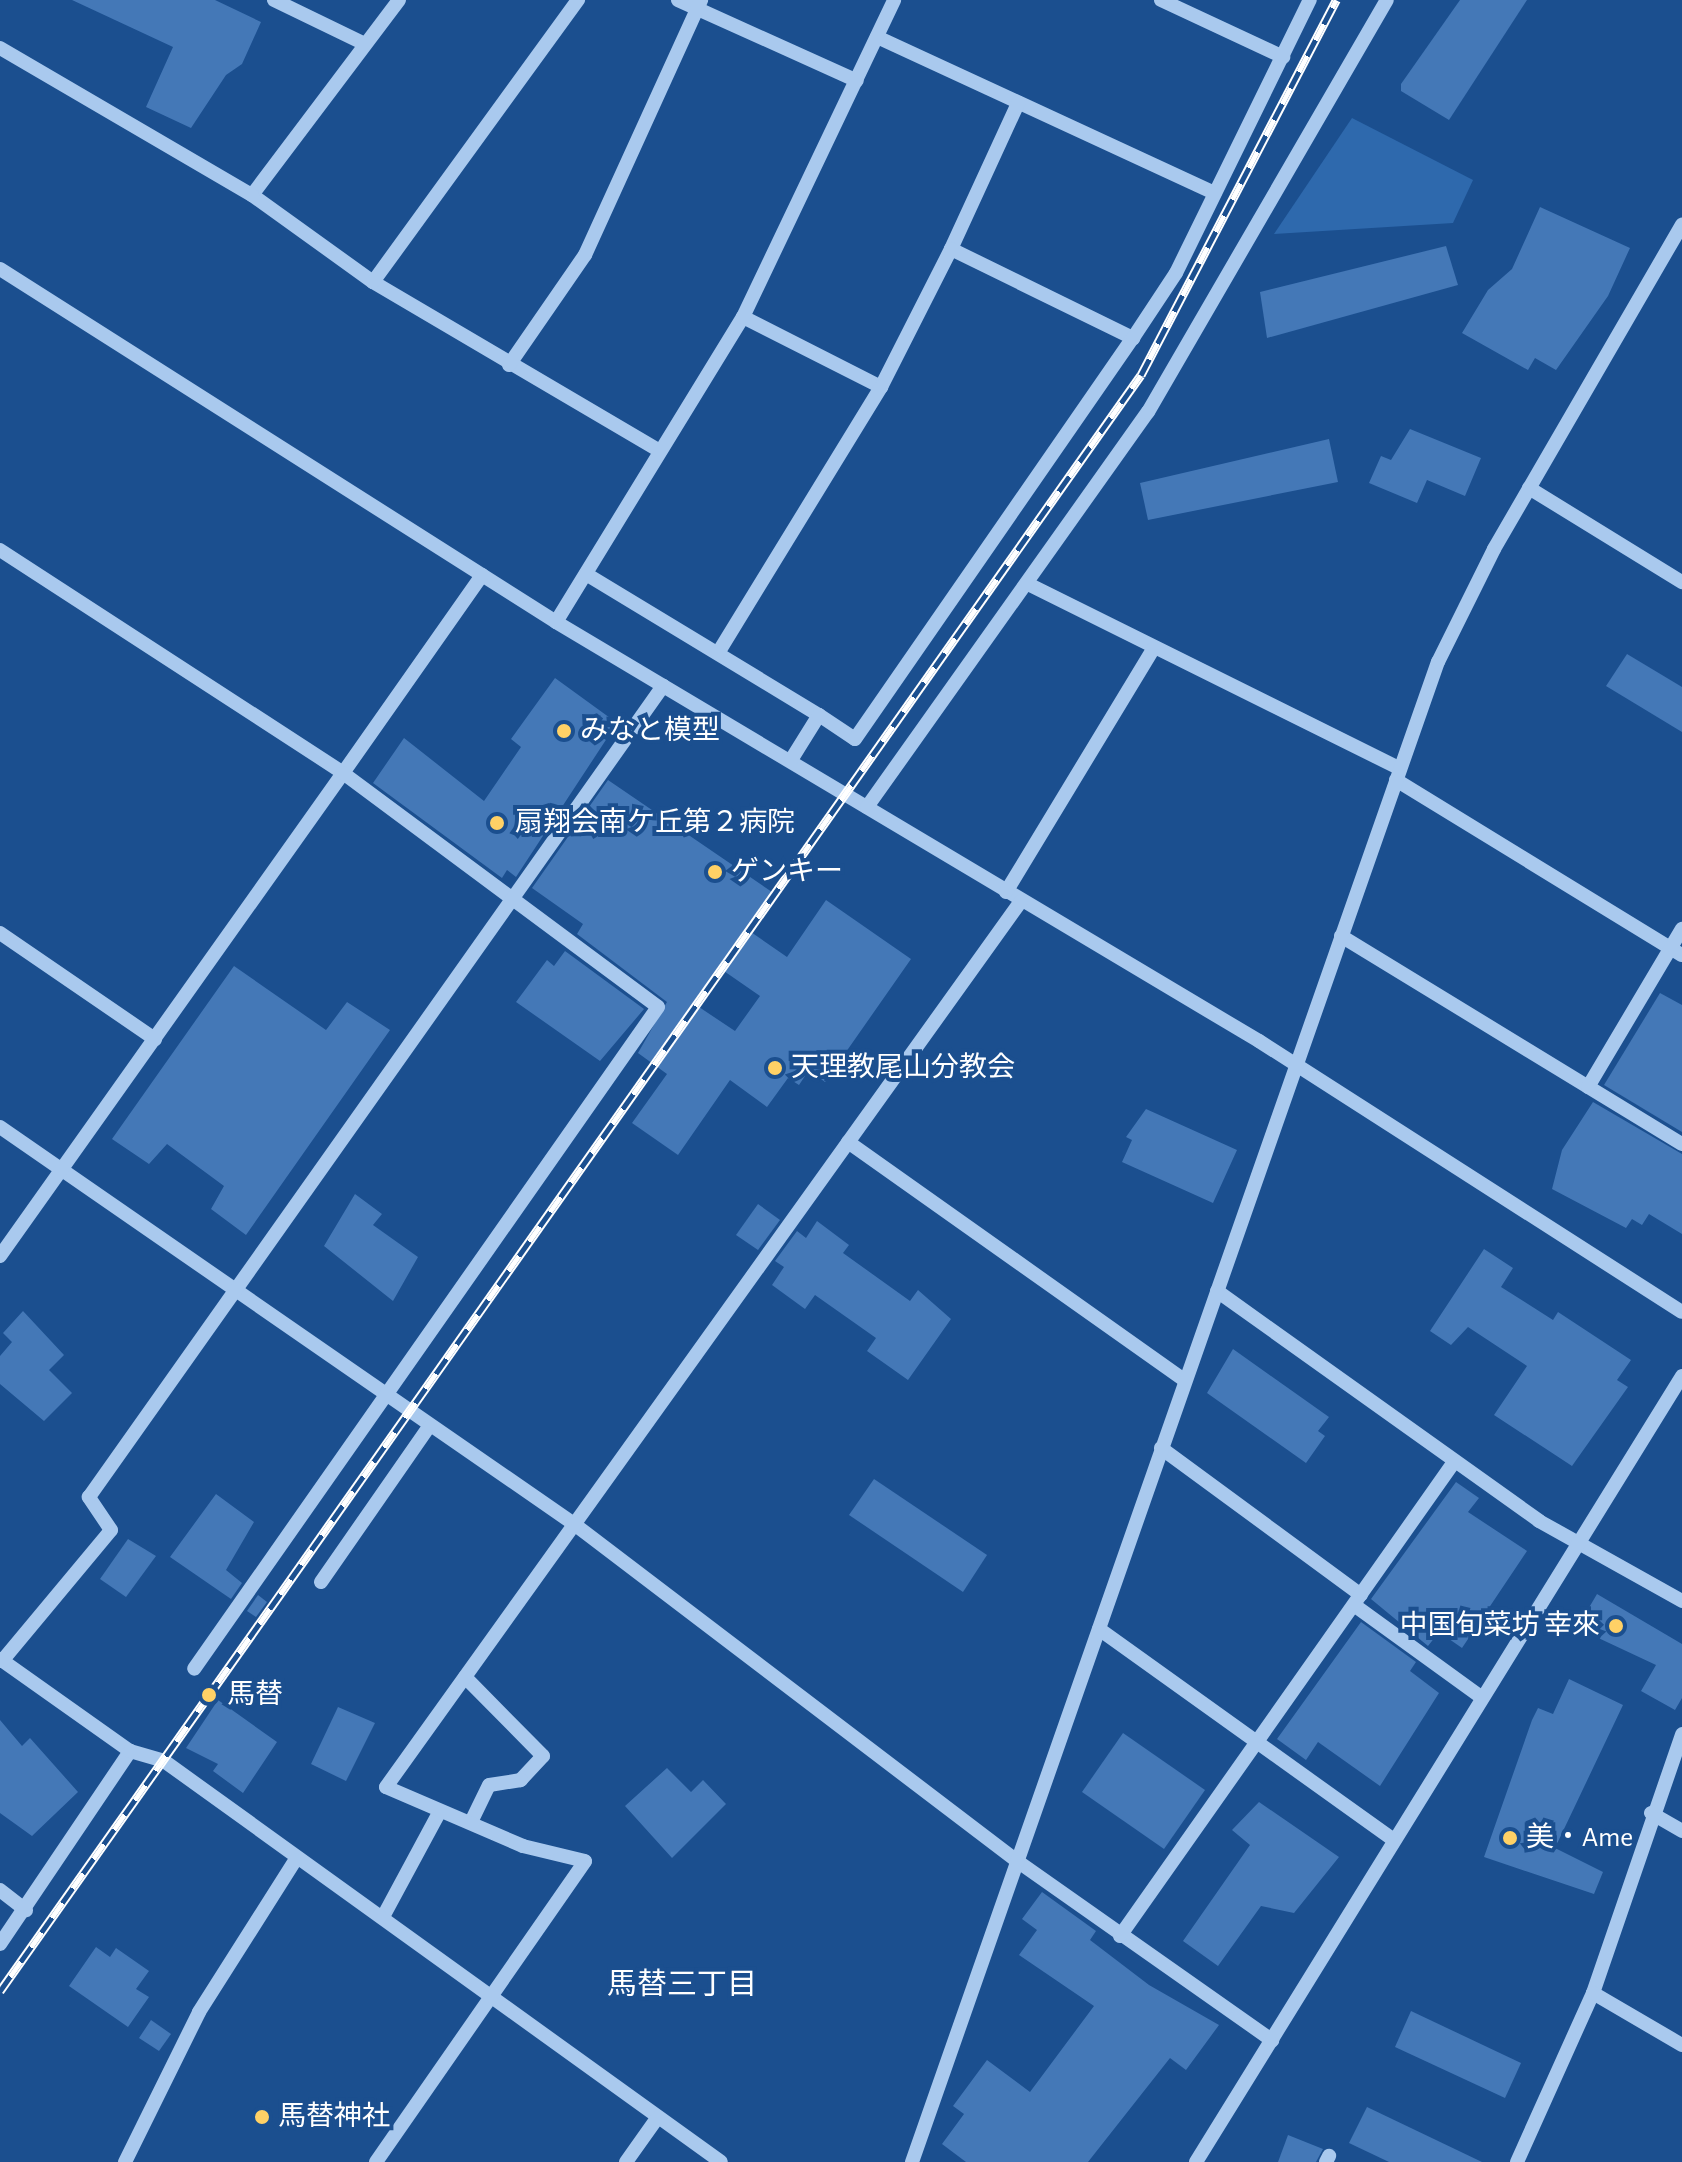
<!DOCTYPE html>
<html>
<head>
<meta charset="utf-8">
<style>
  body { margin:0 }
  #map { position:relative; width:1682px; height:2162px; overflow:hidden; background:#1b4f8f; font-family:"Alegreya Sans","Noto Sans JP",sans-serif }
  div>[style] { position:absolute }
  .green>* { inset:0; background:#2e69ad }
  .building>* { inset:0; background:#4478b7 }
  .minor>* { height:14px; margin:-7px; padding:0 7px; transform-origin:7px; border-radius:7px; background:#a9c9ee }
  .rail>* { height:9px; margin-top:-4.5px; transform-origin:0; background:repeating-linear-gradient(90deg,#1b4f8f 0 18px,#fff 0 36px); box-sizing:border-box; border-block:2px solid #fff }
  .dots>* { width:22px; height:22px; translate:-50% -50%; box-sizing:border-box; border:4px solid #1b4f8f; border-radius:50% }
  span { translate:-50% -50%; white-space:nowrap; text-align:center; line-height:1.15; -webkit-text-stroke:8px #1b4f8f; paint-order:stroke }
  .poi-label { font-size:28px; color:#fff }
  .left { translate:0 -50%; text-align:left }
  .right { translate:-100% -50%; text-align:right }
  .neighbourhood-label { font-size:30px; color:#fff }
</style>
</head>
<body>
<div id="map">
  <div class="green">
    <div style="clip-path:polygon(1352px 118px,1473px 180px,1453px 223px,1274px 234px)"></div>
  </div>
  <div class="building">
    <div style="clip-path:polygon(72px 0,215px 0,261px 22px,242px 64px,226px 75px,191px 128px,146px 107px,173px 47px)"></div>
    <div style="clip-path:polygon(1460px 0,1527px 0,1449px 120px,1401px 91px,1401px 84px)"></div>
    <div style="clip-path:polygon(1540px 207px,1630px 248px,1608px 296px,1556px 370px,1535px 358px,1528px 370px,1462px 333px,1488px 290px,1512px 269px)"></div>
    <div style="clip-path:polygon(1446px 246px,1458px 285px,1267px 338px,1260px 292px)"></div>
    <div style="clip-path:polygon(1410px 429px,1481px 458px,1465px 496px,1427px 480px,1417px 503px,1369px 483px,1381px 456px,1391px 460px)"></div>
    <div style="clip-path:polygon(1329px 439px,1338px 482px,1148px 520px,1140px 483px)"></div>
    <div style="clip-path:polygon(1627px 654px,1682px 687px,1682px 732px,1606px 686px)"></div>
    <div style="clip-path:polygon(555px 678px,617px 723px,516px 877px,507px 870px,502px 878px,373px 783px,404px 738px,484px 801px,521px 747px,511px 739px)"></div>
    <div style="clip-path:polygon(evenodd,608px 780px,772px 892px,748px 930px,787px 957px,826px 900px,911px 959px,825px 1082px,809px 1070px,799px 1085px,788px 1078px,767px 1107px,730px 1080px,678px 1155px,632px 1123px,667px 1074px,638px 1053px,667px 1002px,577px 934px,583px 924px,532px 888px,608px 780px,721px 969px,760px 996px,735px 1031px,696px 1005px,721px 969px)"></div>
    <div style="clip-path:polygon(565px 951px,644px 1009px,600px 1061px,516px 1002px,547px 960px,554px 966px)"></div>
    <div style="clip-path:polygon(234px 966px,326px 1030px,347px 1002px,390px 1030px,246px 1235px,211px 1209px,224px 1186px,167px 1144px,149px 1164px,112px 1139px)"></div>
    <div style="clip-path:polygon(1660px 993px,1682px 1005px,1682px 1132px,1604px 1085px)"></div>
    <div style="clip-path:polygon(1593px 1102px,1682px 1154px,1682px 1234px,1649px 1214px,1642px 1225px,1632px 1219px,1626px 1228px,1552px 1189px,1562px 1150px)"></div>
    <div style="clip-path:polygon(1146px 1109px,1237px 1150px,1213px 1203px,1122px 1162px,1132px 1140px,1126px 1137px)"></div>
    <div style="clip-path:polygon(355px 1194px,382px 1214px,373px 1225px,418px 1257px,393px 1301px,324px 1246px)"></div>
    <div style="clip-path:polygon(758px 1204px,780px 1220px,758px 1250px,736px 1235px)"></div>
    <div style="clip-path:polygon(817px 1221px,849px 1245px,843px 1253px,910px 1301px,918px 1290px,951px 1319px,908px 1380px,867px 1351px,876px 1338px,815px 1295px,805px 1309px,772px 1285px,784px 1267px,775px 1261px,797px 1231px,806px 1238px)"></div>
    <div style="clip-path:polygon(1484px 1249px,1513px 1268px,1501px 1287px,1553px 1320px,1558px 1312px,1631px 1360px,1617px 1380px,1628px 1387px,1572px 1466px,1494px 1415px,1527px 1366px,1468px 1327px,1451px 1345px,1430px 1331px)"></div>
    <div style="clip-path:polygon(23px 1311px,64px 1355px,49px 1370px,72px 1393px,44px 1421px,0 1384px,0 1356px,12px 1342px,3px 1333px)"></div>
    <div style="clip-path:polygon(1233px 1349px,1329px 1417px,1318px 1431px,1325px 1436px,1306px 1463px,1207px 1393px)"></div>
    <div style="clip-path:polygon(874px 1479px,987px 1555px,963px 1592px,849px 1515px)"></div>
    <div style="clip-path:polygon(1456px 1482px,1479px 1498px,1468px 1512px,1527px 1551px,1462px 1648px,1439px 1632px,1428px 1646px,1371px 1599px)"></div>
    <div style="clip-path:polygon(216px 1494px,254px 1522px,226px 1570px,242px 1583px,231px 1599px,170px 1557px)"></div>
    <div style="clip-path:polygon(128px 1539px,156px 1556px,126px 1597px,100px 1579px)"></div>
    <div style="clip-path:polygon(1597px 1594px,1682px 1644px,1682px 1698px,1675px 1710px,1641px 1691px,1656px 1665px,1577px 1628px)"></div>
    <div style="clip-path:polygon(258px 1595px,267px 1602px,256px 1617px,247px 1611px)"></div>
    <div style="clip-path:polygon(1361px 1622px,1416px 1662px,1410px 1671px,1439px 1693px,1380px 1786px,1318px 1742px,1306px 1760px,1277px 1739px)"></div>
    <div style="clip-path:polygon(1569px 1679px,1623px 1705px,1555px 1848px,1603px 1872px,1594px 1894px,1484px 1857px,1532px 1720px,1538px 1708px,1553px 1714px)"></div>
    <div style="clip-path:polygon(218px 1700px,277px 1742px,243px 1793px,213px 1771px,218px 1764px,186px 1748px)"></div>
    <div style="clip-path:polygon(338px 1707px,375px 1723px,346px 1781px,311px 1764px)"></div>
    <div style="clip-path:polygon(0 1720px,22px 1746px,30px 1738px,78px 1792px,32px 1836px,0 1813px)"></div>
    <div style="clip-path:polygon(1123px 1733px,1205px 1790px,1164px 1849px,1082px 1792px)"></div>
    <div style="clip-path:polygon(667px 1768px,691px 1792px,703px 1780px,726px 1804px,672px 1858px,625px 1806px)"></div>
    <div style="clip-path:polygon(1259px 1802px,1339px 1857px,1294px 1913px,1261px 1906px,1218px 1966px,1183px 1941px,1250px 1845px,1232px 1830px)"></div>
    <div style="clip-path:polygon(1042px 1892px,1096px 1931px,1090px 1940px,1149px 1985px,1219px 2025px,1186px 2070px,1170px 2058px,1088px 2162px,966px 2162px,942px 2144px,964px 2114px,953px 2106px,987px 2060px,1030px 2092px,1094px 2006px,1019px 1955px,1037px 1930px,1022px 1919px)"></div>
    <div style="clip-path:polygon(96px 1947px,110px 1957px,116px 1948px,149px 1971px,136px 1989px,149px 1997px,128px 2027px,69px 1986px)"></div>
    <div style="clip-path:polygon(1411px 2011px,1521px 2063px,1505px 2098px,1395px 2047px)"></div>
    <div style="clip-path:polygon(151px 2020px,171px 2034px,159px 2051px,139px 2038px)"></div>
    <div style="clip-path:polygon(1367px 2107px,1482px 2162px,1389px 2162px,1349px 2143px)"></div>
    <div style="clip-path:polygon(1288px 2135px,1323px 2149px,1316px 2162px,1278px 2162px)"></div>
  </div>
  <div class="minor">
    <div style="left:274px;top:0;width:101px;rotate:25.8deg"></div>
    <div style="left:399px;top:0;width:244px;rotate:127deg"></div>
    <div style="left:252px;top:195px;width:149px;rotate:35.7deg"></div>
    <div style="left:373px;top:282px;width:333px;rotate:30.5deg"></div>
    <div style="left:678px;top:0;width:196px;rotate:24.3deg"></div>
    <div style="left:1161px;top:0;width:135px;rotate:25deg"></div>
    <div style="left:877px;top:37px;width:372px;rotate:24.8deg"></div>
    <div style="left:0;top:48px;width:292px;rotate:30.3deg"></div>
    <div style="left:951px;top:249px;width:161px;rotate:-65.3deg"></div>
    <div style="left:0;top:269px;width:659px;rotate:32.41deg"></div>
    <div style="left:556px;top:622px;width:818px;rotate:30.8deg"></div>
    <div style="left:1259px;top:1041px;width:502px;rotate:32.65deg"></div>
    <div style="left:373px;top:282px;width:349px;rotate:-54deg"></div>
    <div style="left:743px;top:317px;width:155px;rotate:26.9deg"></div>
    <div style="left:881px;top:387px;width:155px;rotate:-63.1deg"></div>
    <div style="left:951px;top:249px;width:203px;rotate:26.1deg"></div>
    <div style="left:509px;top:365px;width:134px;rotate:-55.4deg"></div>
    <div style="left:585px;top:255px;width:280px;rotate:-65.5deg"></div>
    <div style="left:1529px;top:488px;width:180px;rotate:31.6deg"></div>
    <div style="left:0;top:550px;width:409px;rotate:33deg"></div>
    <div style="left:343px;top:773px;width:242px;rotate:-54.9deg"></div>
    <div style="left:586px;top:574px;width:272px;rotate:31.2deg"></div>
    <div style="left:1028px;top:584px;width:415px;rotate:26.4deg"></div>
    <div style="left:556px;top:622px;width:358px;rotate:-58.5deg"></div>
    <div style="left:743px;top:317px;width:351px;rotate:-64.5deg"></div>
    <div style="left:718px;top:653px;width:312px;rotate:-58.5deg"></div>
    <div style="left:791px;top:760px;width:53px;rotate:-58.1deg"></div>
    <div style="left:819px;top:715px;width:43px;rotate:33.7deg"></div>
    <div style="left:855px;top:739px;width:488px;rotate:-55.3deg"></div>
    <div style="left:1133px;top:338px;width:78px;rotate:-56.5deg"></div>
    <div style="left:1176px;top:273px;width:304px;rotate:-63.9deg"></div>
    <div style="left:1396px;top:780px;width:335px;rotate:31.5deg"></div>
    <div style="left:867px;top:807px;width:485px;rotate:-54.6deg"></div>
    <div style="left:1148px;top:412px;width:476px;rotate:-59.9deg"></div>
    <div style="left:1006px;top:892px;width:284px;rotate:-58.8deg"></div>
    <div style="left:0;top:933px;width:188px;rotate:34.4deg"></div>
    <div style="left:1341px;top:936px;width:399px;rotate:31.4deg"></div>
    <div style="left:1588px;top:1087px;width:184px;rotate:-59.3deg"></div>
    <div style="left:0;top:1127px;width:698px;rotate:34.67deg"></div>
    <div style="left:574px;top:1524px;width:557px;rotate:37.26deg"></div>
    <div style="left:1017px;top:1861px;width:312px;rotate:35.1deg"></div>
    <div style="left:848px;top:1142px;width:413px;rotate:35.3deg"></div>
    <div style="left:0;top:1256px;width:592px;rotate:-54.62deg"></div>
    <div style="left:343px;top:773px;width:392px;rotate:36.6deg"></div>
    <div style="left:658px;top:1007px;width:808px;rotate:125.03deg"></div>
    <div style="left:1217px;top:1291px;width:396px;rotate:35.5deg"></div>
    <div style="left:1539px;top:1521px;width:164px;rotate:29.2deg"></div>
    <div style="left:1161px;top:1448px;width:248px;rotate:36.3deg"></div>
    <div style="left:321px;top:1582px;width:188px;rotate:-55.2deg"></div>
    <div style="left:1354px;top:1605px;width:157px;rotate:35.9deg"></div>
    <div style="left:1099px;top:1629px;width:363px;rotate:35.6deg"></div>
    <div style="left:0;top:1659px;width:159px;rotate:35.3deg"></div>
    <div style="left:2px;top:1661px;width:170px;rotate:-50.2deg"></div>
    <div style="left:111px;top:1530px;width:40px;rotate:-124deg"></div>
    <div style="left:89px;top:1497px;width:994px;rotate:-54.71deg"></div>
    <div style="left:465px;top:1677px;width:111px;rotate:45.4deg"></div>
    <div style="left:543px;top:1756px;width:33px;rotate:133deg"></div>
    <div style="left:521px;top:1780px;width:32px;rotate:171deg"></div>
    <div style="left:489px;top:1785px;width:41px;rotate:115.9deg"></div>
    <div style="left:1651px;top:1813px;width:36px;rotate:30deg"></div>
    <div style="left:0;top:1890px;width:33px;rotate:38deg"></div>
    <div style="left:384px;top:1915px;width:116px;rotate:-61.7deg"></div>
    <div style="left:1120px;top:1936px;width:580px;rotate:-54.83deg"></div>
    <div style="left:0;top:1944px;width:233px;rotate:-56deg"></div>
    <div style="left:130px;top:1751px;width:35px;rotate:16deg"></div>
    <div style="left:164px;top:1761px;width:686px;rotate:35.75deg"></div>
    <div style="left:1593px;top:1993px;width:274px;rotate:-71deg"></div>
    <div style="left:125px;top:2162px;width:167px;rotate:-63.7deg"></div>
    <div style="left:199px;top:2012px;width:179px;rotate:-57.6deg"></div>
    <div style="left:376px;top:2162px;width:366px;rotate:-55.2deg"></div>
    <div style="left:585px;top:1861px;width:64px;rotate:-166.4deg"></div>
    <div style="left:523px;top:1846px;width:149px;rotate:-156.7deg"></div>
    <div style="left:386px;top:1787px;width:1090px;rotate:-54.37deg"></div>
    <div style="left:626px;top:2162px;width:55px;rotate:-54.6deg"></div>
    <div style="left:912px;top:2162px;width:1590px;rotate:-70.68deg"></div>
    <div style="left:1438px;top:662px;width:126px;rotate:-63.6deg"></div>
    <div style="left:1494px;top:549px;width:375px;rotate:-59.9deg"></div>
    <div style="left:1196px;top:2162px;width:924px;rotate:-58.27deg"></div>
    <div style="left:1326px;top:2162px;width:7px;rotate:-63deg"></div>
    <div style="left:1517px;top:2162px;width:185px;rotate:-65.8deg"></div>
    <div style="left:1593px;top:1993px;width:103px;rotate:30.3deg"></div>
  </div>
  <div class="rail">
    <div style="left:0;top:1991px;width:1978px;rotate:-54.78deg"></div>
    <div style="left:1141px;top:375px;width:423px;rotate:-62.5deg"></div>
  </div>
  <div class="dots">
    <div style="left:564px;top:731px;background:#ffd166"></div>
    <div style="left:497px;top:823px;background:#ffd166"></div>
    <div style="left:715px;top:872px;background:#ffd166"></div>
    <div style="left:775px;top:1068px;background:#ffd166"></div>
    <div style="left:1616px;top:1626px;background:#ffd166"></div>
    <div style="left:209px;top:1695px;background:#ffd166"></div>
    <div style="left:1510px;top:1838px;background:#ffd166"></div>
    <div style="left:262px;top:2117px;background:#ffd166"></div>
  </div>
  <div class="poi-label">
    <span class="left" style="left:580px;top:731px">みなと模型</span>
    <span class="left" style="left:515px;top:823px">扇翔会南ケ丘第２病院</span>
    <span class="left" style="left:731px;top:872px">ゲンキー</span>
    <span class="left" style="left:791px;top:1068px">天理教尾山分教会</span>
    <span class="right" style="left:1600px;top:1626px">中国旬菜坊 幸來</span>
    <span class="left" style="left:227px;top:1695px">馬替</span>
    <span class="left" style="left:1526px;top:1838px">美・Ame</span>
    <span class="left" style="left:278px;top:2117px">馬替神社</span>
  </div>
  <div class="neighbourhood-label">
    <span style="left:682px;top:1985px">馬替三丁目</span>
  </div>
</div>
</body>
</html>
